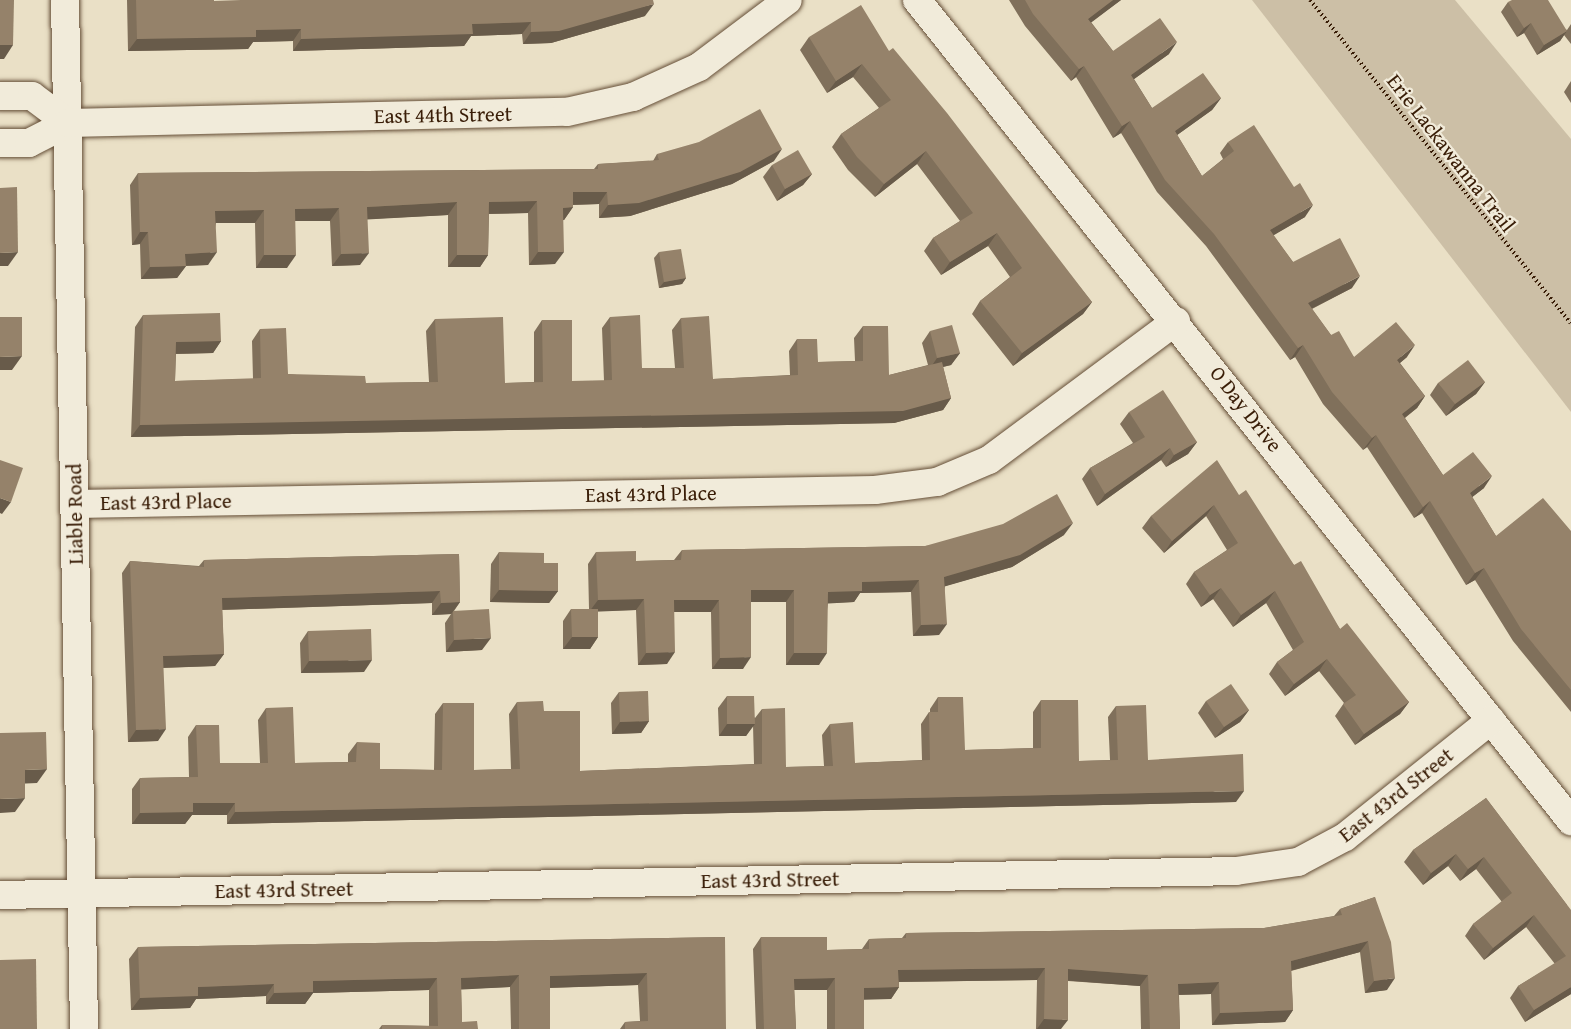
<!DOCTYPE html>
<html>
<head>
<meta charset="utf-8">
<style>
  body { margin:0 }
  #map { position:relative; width:1571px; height:1029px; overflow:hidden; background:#eae0c6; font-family:"Gentium Book Plus",serif }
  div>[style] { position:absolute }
  .green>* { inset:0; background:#ccbfa6 }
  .path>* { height:4px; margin-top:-2px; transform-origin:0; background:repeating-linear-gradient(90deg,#391d07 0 1.5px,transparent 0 4.5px) }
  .roads { filter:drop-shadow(0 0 2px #654e37) drop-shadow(0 0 2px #654e37) }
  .minor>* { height:28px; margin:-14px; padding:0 14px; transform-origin:14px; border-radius:14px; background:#f1ebda }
  .wall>* { inset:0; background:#80705b }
  .shaded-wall>* { inset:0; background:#685b4a }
  .building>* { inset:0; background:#95826a }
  span { translate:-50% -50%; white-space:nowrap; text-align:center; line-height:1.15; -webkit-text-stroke:4.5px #f1ebda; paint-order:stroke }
  .street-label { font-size:21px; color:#391d07 }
</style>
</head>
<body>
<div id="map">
  <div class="green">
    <div style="clip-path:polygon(1252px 0,1455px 0,1571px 139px,1571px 412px)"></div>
  </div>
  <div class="path">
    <div style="left:1310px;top:0;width:415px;rotate:51.1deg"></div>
  </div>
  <div class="roads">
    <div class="minor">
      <div style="left:65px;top:0;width:1029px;rotate:88.94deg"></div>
      <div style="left:917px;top:0;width:1050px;rotate:51.46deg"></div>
      <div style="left:0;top:96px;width:32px"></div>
      <div style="left:32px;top:96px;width:45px;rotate:36.9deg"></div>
      <div style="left:0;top:143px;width:29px"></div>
      <div style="left:29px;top:143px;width:44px;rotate:-27.1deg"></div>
      <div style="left:68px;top:123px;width:499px;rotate:-1.3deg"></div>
      <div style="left:567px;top:112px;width:68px;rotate:-12.8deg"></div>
      <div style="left:633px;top:97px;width:72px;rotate:-24.4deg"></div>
      <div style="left:699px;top:67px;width:111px;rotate:-37deg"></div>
      <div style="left:75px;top:504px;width:800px;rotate:-1deg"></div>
      <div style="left:875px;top:490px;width:63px;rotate:-7.4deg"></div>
      <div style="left:937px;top:482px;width:56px;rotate:-22.9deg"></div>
      <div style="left:989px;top:460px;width:233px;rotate:-36.6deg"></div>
      <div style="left:0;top:895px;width:1236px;rotate:-1.11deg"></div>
      <div style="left:1236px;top:871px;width:63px;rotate:-8.3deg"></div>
      <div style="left:1298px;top:862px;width:53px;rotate:-28deg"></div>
      <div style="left:1345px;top:837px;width:187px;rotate:-38.7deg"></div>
    </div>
  </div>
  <div class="wall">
    <div style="clip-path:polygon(127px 0,214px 0,214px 1px,645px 16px,551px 43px,523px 44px,522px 34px,471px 36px,464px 46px,293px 51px,293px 41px,253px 42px,248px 49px,128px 51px)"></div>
    <div style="clip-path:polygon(1009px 0,1121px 0,1091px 22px,1113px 51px,1169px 54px,1134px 79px,1152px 108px,1221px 98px,1212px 110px,1177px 135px,1202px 176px,1223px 159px,1220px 153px,1228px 142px,1305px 217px,1273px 235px,1293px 262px,1352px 288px,1312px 309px,1331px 335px,1354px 357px,1407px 357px,1400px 363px,1425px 396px,1417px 408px,1405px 418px,1443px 475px,1484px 488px,1472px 497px,1496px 536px,1571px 531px,1571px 712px,1513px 641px,1475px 580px,1466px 585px,1422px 513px,1414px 518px,1367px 447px,1363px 450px,1323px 404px,1295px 357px,1290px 360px,1206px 246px,1157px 192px,1121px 133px,1113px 138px,1076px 77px,1071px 81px,1025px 26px)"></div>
    <div style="clip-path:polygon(1508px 2px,1567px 30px,1571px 24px,1571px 44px,1564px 35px,1560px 41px,1537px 55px,1524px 33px,1517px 37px,1501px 12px)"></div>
    <div style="clip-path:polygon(809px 37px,889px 51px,1092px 302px,1083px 314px,1013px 366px,972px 314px,980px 301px,1010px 277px,988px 246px,941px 275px,924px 251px,933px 238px,960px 221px,917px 164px,875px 197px,848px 170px,832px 147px,841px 134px,879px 108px,853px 77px,827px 93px,800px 50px)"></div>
    <div style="clip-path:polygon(1571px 81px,1571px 103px,1564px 92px)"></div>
    <div style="clip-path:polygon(657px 154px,774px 161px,732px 184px,630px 216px,599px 218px,599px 204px,573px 205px,573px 207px,564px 220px,563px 220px,555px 264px,529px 265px,528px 213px,489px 214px,488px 255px,480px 267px,448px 267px,448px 215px,367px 219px,360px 265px,332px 266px,330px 221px,295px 221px,287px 268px,256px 268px,255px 223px,216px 223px,208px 265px,186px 266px,177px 278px,141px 279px,140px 244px,132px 245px,130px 185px,138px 173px,594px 169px,598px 164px,653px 161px)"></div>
    <div style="clip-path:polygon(772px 165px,812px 174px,803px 185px,777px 201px,763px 177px)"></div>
    <div style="clip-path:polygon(659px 252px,686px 278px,682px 284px,659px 288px,654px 258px)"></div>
    <div style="clip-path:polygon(143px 315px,221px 341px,213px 353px,176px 354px,175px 381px,253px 379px,252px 341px,260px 329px,288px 374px,366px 383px,429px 382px,426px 331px,435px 319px,505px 383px,534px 382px,534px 332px,542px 320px,572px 381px,604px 381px,602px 328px,610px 317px,642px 368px,675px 368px,672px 330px,681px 318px,713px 379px,790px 375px,789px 351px,797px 339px,818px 362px,855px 361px,854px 338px,863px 326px,889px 375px,928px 365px,922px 343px,930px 331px,960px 353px,951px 365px,943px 367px,951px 398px,943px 410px,894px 423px,131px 437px,135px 327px)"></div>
    <div style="clip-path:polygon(1485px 382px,1476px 394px,1446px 416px,1430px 395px,1438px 383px)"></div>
    <div style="clip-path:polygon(1129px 412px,1197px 442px,1188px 454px,1166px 467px,1161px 460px,1097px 506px,1082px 479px,1090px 468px,1133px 443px,1120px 424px)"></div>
    <div style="clip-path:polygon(1239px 495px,1294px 565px,1340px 629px,1409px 702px,1400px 714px,1355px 745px,1335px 716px,1344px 703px,1319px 671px,1285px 696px,1269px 674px,1277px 662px,1293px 650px,1266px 603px,1233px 627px,1213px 599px,1201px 607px,1186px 584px,1194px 572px,1227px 550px,1206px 516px,1164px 553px,1142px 528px,1151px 516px)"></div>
    <div style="clip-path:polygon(1064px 535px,1012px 567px,945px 586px,939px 635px,913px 636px,911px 592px,860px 593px,854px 602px,828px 603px,819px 665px,786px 665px,786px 602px,751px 602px,743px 669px,712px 669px,711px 612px,674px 612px,667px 664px,638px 665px,636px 610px,598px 611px,598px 637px,590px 649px,563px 649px,563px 621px,571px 609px,589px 609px,588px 564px,596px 552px,636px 561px,674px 560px,682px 550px,925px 546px)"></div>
    <div style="clip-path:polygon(499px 552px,544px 563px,558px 591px,549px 603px,490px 602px,491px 564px)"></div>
    <div style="clip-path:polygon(459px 554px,460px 602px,454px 611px,482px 650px,446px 652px,445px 623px,451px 614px,432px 615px,432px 603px,222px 610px,224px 654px,215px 666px,163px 668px,158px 741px,128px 742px,122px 573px,130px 561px,199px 566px,204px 560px)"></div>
    <div style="clip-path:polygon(308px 631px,364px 672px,301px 673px,300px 643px)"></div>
    <div style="clip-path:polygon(619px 692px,649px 721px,641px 733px,612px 734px,611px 703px)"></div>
    <div style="clip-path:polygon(727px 696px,755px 718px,762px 709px,786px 767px,824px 766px,822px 735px,830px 724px,855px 763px,922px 760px,921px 724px,929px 712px,930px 712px,930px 709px,938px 697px,965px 750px,1033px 748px,1033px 712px,1041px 700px,1079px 761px,1110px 760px,1108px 717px,1116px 706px,1148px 760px,1236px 802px,227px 824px,227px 815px,192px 815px,185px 824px,132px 824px,132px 789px,140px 778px,189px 777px,188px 737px,196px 725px,220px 763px,260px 763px,258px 720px,266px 708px,295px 763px,348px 762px,348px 754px,357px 742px,380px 769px,434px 770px,435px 714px,443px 703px,474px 770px,511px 769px,509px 714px,517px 702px,544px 711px,580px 771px,754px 764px,753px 725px,746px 736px,719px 736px,718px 708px)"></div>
    <div style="clip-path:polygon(1206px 701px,1249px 710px,1240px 722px,1215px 738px,1198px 713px)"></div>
    <div style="clip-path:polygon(1486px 798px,1567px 905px,1571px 994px,1525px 1022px,1510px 998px,1518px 986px,1555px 964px,1526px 927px,1484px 960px,1465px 936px,1473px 924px,1502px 902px,1476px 869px,1460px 881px,1448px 866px,1423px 885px,1404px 862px,1413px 850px)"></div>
    <div style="clip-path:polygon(1375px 897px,1387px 990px,1365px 993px,1360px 952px,1291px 971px,1293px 1010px,1285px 1022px,1212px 1025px,1211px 994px,1179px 995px,1180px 1029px,1141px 1029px,1140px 986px,1068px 981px,1061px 1029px,1036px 1029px,1037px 980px,899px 982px,899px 987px,891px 999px,864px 999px,864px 1029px,827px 1029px,827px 990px,794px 990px,796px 1029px,756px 1029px,753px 949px,761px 937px,827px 950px,862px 949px,869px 939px,902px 938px,906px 933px,1264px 928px,1334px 916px,1340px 909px)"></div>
    <div style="clip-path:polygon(725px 937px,725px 1029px,620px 1029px,625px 1022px,640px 1021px,638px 985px,550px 988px,550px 1029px,511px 1029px,510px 987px,461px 989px,462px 1022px,478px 1029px,379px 1029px,382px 1025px,429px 1026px,429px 990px,313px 993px,305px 1004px,266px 1004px,266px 996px,196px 999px,190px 1008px,131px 1010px,129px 959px,138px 947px)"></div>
  </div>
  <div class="shaded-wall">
    <div style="clip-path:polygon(1113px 0,1121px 0,1080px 31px,1088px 19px)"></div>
    <div style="clip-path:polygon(654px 4px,645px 16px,551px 43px,523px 44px,531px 32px)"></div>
    <div style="clip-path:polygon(531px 22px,522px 34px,471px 36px,464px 46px,293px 51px,301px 39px,472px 24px)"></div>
    <div style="clip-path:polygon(1531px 23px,1524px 33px,1517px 37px,1524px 28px)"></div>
    <div style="clip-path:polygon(301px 29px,293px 41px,253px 42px,248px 49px,128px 51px,137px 39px,256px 30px)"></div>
    <div style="clip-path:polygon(1567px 31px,1560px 41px,1537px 55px,1544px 45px)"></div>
    <div style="clip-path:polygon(1177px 42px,1169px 54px,1123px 87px,1131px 75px)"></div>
    <div style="clip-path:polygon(0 45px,13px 45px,4px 59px,0 59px)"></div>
    <div style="clip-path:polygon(862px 64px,853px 77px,827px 93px,836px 81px)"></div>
    <div style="clip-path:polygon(1084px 66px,1076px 77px,1071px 81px,1079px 69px)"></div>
    <div style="clip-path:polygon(1221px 98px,1212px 110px,1166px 143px,1175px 131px)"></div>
    <div style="clip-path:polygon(1130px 121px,1121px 133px,1113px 138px,1122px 126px)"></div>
    <div style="clip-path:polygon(782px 149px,774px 161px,732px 184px,630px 216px,599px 218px,608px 205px)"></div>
    <div style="clip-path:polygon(926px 151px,917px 164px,875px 197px,884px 184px)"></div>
    <div style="clip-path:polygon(812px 174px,803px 185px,777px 201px,785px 189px)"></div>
    <div style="clip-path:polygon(573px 192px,607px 192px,599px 204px,565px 205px)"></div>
    <div style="clip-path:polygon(537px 201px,528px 213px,480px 214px,489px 202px)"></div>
    <div style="clip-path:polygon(457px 202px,448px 215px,358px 220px,367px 207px)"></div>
    <div style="clip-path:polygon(1313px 205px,1305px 217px,1262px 242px,1270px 230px)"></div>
    <div style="clip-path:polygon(573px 207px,564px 220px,554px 221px,563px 208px)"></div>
    <div style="clip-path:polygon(339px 208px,330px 221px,287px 221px,295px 209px)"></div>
    <div style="clip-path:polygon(264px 210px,255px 223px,206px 223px,215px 211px)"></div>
    <div style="clip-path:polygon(140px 232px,148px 232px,140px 244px,132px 245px)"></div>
    <div style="clip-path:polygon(997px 233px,988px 246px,941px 275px,950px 262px)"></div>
    <div style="clip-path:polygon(18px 252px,8px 266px,0 266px,0 253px)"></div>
    <div style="clip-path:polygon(217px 252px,208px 265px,176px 266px,185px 254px)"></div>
    <div style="clip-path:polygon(538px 252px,564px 252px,555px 264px,529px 265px)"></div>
    <div style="clip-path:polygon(369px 253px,360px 265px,332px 266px,341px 254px)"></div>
    <div style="clip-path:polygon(264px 255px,296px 255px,287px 268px,256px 268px)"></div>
    <div style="clip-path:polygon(457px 255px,488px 255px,480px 267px,448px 267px)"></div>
    <div style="clip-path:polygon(186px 266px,177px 278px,141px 279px,150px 267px)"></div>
    <div style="clip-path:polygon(1360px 276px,1352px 288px,1299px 315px,1308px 303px)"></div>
    <div style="clip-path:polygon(686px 278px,682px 284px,659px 288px,664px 282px)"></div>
    <div style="clip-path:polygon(1092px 302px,1083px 314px,1013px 366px,1022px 353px)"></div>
    <div style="clip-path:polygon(221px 341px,213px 353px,167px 354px,176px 342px)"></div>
    <div style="clip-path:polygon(1303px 345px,1295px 357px,1290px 360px,1298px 348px)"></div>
    <div style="clip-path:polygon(1415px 345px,1407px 357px,1389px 372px,1397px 360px)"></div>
    <div style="clip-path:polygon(960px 353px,951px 365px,929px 370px,937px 358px)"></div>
    <div style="clip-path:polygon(22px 356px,12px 370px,0 370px,0 357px)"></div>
    <div style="clip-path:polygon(1485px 382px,1476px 394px,1446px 416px,1455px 404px)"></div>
    <div style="clip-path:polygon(1425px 396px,1417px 408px,1394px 426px,1402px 414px)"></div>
    <div style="clip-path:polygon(951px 398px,943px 410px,894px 423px,131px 437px,140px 425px)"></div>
    <div style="clip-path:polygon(1376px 435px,1367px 447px,1363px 450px,1372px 438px)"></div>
    <div style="clip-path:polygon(1197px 442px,1188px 454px,1166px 467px,1174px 455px)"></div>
    <div style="clip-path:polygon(1170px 448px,1161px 460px,1097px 506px,1105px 494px)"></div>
    <div style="clip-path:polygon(1492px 476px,1484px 488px,1462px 505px,1470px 493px)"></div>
    <div style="clip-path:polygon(0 498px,11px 502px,2px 514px,0 513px)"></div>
    <div style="clip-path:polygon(1430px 501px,1422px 513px,1414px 518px,1423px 507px)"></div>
    <div style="clip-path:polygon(1214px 505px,1206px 516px,1164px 553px,1172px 541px)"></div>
    <div style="clip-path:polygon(1073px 523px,1064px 535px,1012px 567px,936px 589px,944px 577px)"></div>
    <div style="clip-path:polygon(1484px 568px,1475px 580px,1466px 585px,1475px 573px)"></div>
    <div style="clip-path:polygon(919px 580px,911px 592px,860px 593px,854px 602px,820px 604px,828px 592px,862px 582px)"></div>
    <div style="clip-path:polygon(1221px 588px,1213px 599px,1201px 607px,1210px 595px)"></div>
    <div style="clip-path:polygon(499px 590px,558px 591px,549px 603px,490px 602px)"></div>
    <div style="clip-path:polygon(751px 590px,794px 590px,786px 602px,743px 602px)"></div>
    <div style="clip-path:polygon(440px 591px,432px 603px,213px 610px,222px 598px)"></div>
    <div style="clip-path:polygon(1275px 591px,1266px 603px,1233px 627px,1241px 615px)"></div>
    <div style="clip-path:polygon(644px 599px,636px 610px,589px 612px,598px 600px)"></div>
    <div style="clip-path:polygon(674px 600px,719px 600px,711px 612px,666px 612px)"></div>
    <div style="clip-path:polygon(460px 602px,451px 614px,432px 615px,441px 603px)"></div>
    <div style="clip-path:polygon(947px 624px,939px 635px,913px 636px,921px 625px)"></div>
    <div style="clip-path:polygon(572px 637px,598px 637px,590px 649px,563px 649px)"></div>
    <div style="clip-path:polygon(491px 638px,482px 650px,446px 652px,454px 640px)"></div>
    <div style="clip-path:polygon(675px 652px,667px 664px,638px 665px,646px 653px)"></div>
    <div style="clip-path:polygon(794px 653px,827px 653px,819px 665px,786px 665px)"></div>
    <div style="clip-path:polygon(224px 654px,215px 666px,155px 668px,163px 656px)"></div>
    <div style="clip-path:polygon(751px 657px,743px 669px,712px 669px,720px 658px)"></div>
    <div style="clip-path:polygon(1327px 659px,1319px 671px,1285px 696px,1294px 684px)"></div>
    <div style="clip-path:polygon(372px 660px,364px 672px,301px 673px,309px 661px)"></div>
    <div style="clip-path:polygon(1409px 702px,1400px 714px,1355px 745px,1364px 734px)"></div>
    <div style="clip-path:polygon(1249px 710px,1240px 722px,1215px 738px,1224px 727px)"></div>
    <div style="clip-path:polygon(649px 721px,641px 733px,612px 734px,620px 722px)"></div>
    <div style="clip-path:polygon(727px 724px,755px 724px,746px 736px,719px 736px)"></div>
    <div style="clip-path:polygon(166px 729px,158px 741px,128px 742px,136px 730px)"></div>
    <div style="clip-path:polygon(47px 769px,37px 783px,15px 784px,25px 770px)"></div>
    <div style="clip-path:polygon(1244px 791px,1236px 802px,227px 824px,235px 812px)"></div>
    <div style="clip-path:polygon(25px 798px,15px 812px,0 813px,0 799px)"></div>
    <div style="clip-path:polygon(193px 803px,235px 803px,227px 815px,192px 815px,185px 824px,132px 824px,140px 813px)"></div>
    <div style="clip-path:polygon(1456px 854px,1448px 866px,1423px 885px,1431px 873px)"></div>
    <div style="clip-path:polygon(1484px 857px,1476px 869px,1460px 881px,1468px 869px)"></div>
    <div style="clip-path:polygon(1534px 915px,1526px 927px,1484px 960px,1493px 948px)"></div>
    <div style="clip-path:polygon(1368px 941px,1360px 952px,1282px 973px,1291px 961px)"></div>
    <div style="clip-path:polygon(1045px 968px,1037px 980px,890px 982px,898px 970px)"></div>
    <div style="clip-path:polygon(1068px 969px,1148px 975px,1140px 986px,1060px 980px)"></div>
    <div style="clip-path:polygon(647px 973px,638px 985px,542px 988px,550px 976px)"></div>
    <div style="clip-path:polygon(519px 975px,510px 987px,453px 990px,461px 978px)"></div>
    <div style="clip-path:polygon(437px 978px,429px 990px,313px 993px,305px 1004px,266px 1004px,274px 993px,313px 981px)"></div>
    <div style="clip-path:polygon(835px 978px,827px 990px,786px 990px,794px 979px)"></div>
    <div style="clip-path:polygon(1395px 978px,1387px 990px,1365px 993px,1374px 981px)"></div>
    <div style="clip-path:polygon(1219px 982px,1211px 994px,1170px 995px,1178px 984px)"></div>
    <div style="clip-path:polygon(274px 984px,266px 996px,196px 999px,190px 1008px,131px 1010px,140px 998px,198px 987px)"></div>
    <div style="clip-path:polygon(899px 987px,891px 999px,856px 1000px,864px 988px)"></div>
    <div style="clip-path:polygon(1571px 987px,1571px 994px,1525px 1022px,1534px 1010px)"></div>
    <div style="clip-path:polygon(1293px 1010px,1285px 1022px,1212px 1025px,1220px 1013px)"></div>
    <div style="clip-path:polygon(1044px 1019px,1068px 1020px,1061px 1029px,1037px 1029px)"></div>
  </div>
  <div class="building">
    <div style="clip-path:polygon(0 0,14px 0,13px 45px,0 45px)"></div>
    <div style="clip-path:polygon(136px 0,214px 0,214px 1px,241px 0,653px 0,654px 4px,559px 31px,531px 32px,531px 22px,472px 24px,473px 34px,301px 39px,301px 29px,256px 30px,256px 37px,137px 39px)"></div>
    <div style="clip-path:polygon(1025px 0,1113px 0,1088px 19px,1113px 51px,1160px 18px,1177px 42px,1131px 75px,1152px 108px,1203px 73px,1221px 98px,1175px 131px,1202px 176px,1234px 151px,1228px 142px,1254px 125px,1294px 187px,1300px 183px,1313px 205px,1270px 230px,1293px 262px,1340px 238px,1360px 276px,1308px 303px,1331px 335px,1339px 331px,1354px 357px,1396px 322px,1415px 345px,1397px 360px,1425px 396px,1402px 414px,1443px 475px,1473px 452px,1492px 476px,1470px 493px,1496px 536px,1543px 498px,1571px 531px,1571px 690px,1521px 629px,1484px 568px,1475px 573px,1430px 501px,1423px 507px,1376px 435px,1372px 438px,1332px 392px,1303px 345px,1298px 348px,1214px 234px,1165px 180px,1130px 121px,1122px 126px,1084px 66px,1079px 69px,1033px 14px)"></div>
    <div style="clip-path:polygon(1512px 0,1548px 0,1567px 31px,1544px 45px,1531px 23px,1524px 28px,1508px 2px)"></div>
    <div style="clip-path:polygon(861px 5px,889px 51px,893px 48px,947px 113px,1092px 302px,1022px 353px,980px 301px,1022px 268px,997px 233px,950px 262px,933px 238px,973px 213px,926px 151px,884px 184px,857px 157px,841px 134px,891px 100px,862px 64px,836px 81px,809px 37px)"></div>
    <div style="clip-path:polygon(760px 109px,782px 149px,740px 172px,639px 203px,608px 205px,607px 192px,573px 192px,573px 207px,563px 208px,564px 252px,538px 252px,537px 201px,489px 202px,488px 255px,457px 255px,457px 202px,367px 207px,369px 253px,341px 254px,339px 208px,295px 209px,296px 255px,264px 255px,264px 210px,215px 211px,217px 252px,185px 254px,186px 266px,150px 267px,148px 232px,140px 232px,138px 173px,598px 169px,598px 164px,659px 160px,657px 154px,699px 142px)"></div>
    <div style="clip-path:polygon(798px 150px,812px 174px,785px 189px,772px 165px)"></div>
    <div style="clip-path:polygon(17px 187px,18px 252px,0 253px,0 188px)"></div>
    <div style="clip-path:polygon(681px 249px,686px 278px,664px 282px,659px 252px)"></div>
    <div style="clip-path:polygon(220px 313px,221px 341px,176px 342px,175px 381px,261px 378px,260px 329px,286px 328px,288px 374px,365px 376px,366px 383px,438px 382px,435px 319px,503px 317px,505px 383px,543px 382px,542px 320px,572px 320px,572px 381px,612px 380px,610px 317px,640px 315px,642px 368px,684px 368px,681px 318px,709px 316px,713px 379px,798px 375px,797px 339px,817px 339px,818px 362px,863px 361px,863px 326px,888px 326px,889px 375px,942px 362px,951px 398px,903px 411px,140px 425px,143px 315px)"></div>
    <div style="clip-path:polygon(0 317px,22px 317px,22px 356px,0 357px)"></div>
    <div style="clip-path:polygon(952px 325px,960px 353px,937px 358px,930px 331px)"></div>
    <div style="clip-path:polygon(1468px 360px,1485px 382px,1455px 404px,1438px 383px)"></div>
    <div style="clip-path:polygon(1163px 390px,1197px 442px,1174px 455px,1170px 448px,1105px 494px,1090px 468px,1145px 437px,1129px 412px)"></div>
    <div style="clip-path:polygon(0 460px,23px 468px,11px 502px,0 498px)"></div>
    <div style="clip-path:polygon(1217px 460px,1239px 495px,1246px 490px,1294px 565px,1301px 561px,1340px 629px,1347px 623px,1409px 702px,1364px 734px,1343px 704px,1356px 695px,1327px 659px,1294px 684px,1277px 662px,1304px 642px,1275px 591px,1241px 615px,1221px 588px,1210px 595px,1194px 572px,1238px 543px,1214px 505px,1172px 541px,1151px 516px)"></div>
    <div style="clip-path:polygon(1057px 494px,1073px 523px,1020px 555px,944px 577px,947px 624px,921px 625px,919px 580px,862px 582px,862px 591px,828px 592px,827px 653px,794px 653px,794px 590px,751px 590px,751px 657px,720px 658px,719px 600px,674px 600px,675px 652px,646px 653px,644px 599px,598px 600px,596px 552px,636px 551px,636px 561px,681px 560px,682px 550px,925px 546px,1003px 524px)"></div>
    <div style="clip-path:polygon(499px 552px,544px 553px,544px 563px,558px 563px,558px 591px,499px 590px)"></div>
    <div style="clip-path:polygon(459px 554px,460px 602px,441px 603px,440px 591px,222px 598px,224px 654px,163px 656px,166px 729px,136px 730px,130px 561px,204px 567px,204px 560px)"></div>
    <div style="clip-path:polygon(489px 609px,491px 638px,454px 640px,453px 611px)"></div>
    <div style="clip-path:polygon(571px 609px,598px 609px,598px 637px,572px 637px)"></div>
    <div style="clip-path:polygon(371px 629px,372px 660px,309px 661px,308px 631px)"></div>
    <div style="clip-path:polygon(1231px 684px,1249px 710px,1224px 727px,1206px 701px)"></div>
    <div style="clip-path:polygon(648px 691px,649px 721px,620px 722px,619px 692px)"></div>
    <div style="clip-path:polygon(727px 696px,754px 696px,755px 724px,727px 724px)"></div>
    <div style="clip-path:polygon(938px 697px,963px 697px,965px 750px,1041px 748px,1041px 700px,1078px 700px,1079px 761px,1118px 760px,1116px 706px,1146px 705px,1148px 760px,1243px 754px,1244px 791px,235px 812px,235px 803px,193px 803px,193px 812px,140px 813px,140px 778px,198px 777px,196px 725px,219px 725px,220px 763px,268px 763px,266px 708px,293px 707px,295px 763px,356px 762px,357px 742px,380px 743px,380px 769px,442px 770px,443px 703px,474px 703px,474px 770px,520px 769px,517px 702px,543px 701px,544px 711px,580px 711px,580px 771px,762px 764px,762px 709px,785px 708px,786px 767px,833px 766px,830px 724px,853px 722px,855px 763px,930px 760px,929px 712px,938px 712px)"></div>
    <div style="clip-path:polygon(46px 732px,47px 769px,25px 770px,25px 798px,0 799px,0 733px)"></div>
    <div style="clip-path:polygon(1486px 798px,1571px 910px,1571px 987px,1534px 1010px,1518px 986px,1566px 956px,1534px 915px,1493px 948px,1473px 924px,1512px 893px,1484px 857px,1468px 869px,1456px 854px,1431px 873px,1413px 850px)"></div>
    <div style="clip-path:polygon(1375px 897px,1391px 942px,1395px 978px,1374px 981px,1368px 941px,1291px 961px,1293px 1010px,1220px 1013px,1219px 982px,1178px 984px,1180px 1029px,1150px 1029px,1148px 975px,1068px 969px,1068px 1020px,1044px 1019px,1045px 968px,898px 970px,899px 987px,864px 988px,864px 1029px,835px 1029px,835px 978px,794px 979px,796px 1029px,764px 1029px,761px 937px,827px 937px,827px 950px,869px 949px,869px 939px,906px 938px,906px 933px,1264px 928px,1342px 915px,1340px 909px)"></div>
    <div style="clip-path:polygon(725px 937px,726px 1029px,625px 1029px,625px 1022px,648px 1021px,647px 973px,550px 976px,550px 1029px,519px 1029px,519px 975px,461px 978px,462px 1022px,477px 1021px,478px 1029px,382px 1029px,382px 1025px,438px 1026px,437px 978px,313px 981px,313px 992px,274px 993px,274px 984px,198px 987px,198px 996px,140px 998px,138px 947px)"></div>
    <div style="clip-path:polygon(36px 959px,37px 1029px,0 1029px,0 960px)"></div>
  </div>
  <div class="street-label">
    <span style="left:443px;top:115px;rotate:-1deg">East 44th Street</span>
    <span style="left:1451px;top:153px;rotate:52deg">Erie Lackawanna Trail</span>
    <span style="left:1246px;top:409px;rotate:52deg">O Day Drive</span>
    <span style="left:651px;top:494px;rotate:-1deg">East 43rd Place</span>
    <span style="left:166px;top:502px;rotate:-1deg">East 43rd Place</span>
    <span style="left:75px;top:514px;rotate:-91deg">Liable Road</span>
    <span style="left:1396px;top:795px;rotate:-38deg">East 43rd Street</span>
    <span style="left:770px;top:880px;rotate:-1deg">East 43rd Street</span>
    <span style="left:284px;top:890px;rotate:-1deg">East 43rd Street</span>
  </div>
</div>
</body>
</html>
